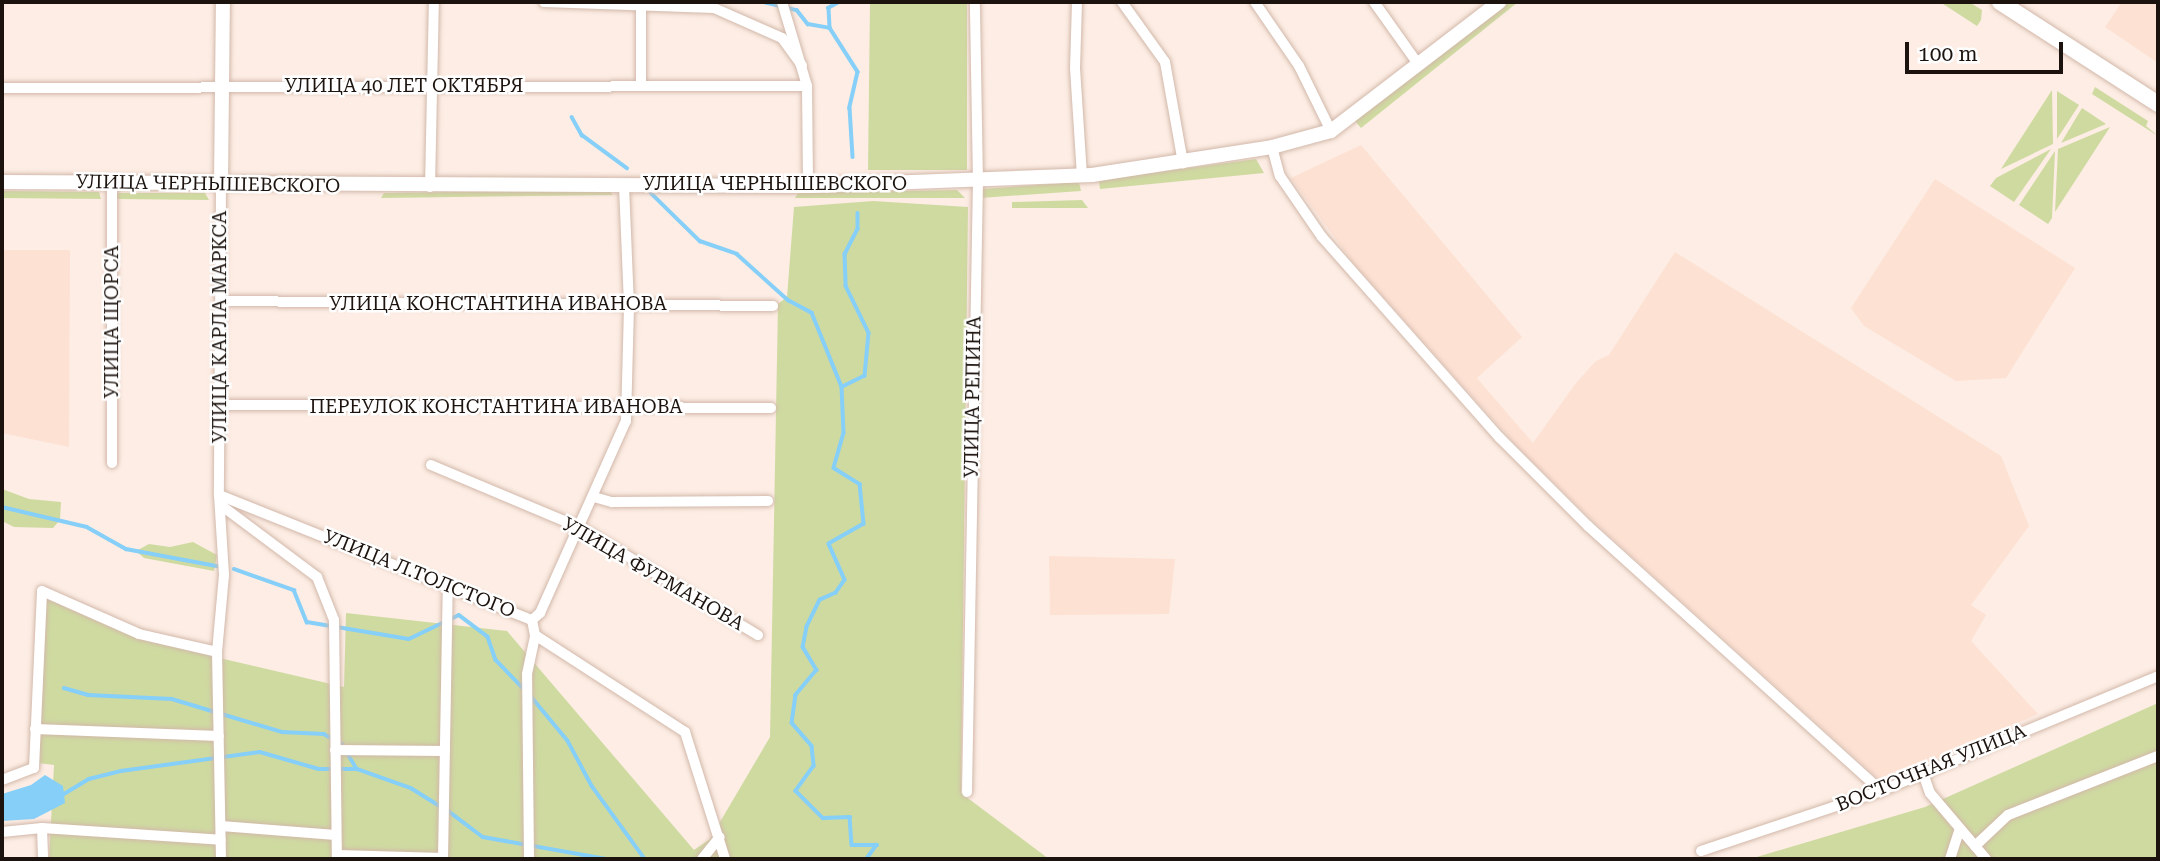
<!DOCTYPE html>
<html>
<head>
<meta charset="utf-8">
<style>
  body { margin:0 }
  #map { position:relative; width:2160px; height:861px; overflow:hidden; background:#fdede4; font-family:"Roboto Serif",serif }
  div>[style] { position:absolute }
  .built>* { inset:0; background:#fde1d3 }
  .green>* { inset:0; background:#cfdaa1 }
  .water>* { inset:0; background:#85cff8 }
  .stream>* { height:3.5px; margin:-1.75px; padding:0 1.75px; transform-origin:1.75px; border-radius:1.75px; background:#85cff8 }
  .roads { filter:drop-shadow(0 0 2px #d2b8aa) drop-shadow(0 0 2px #d2b8aa) }
  .minor>* { height:10px; margin:-5px; padding:0 5px; transform-origin:5px; border-radius:5px; background:#fff }
  .tertiary>* { height:14px; margin:-7px; padding:0 7px; transform-origin:7px; border-radius:7px; background:#fff }
  .secondary>* { height:16px; margin:-8px; padding:0 8px; transform-origin:8px; border-radius:8px; background:#fff }
  span { translate:-50% -50%; white-space:nowrap; text-align:center; line-height:1.15; -webkit-text-stroke:5px #fefefe; paint-order:stroke }
  .street-label { font-size:19px; color:#1c130e }
  .frame { position:absolute; inset:0; border:4px solid #1c130e; pointer-events:none }
  .scale { position:absolute; left:1905px; top:42px; width:158px; height:32px; box-sizing:border-box; border:4px solid #1c130e; border-top:0; padding-left:9px; font-size:21px; line-height:24px; white-space:nowrap; color:#1c130e; -webkit-text-stroke:5px #fefefe; paint-order:stroke }
</style>
</head>
<body>
<div id="map">
  <div class="built">
    <div style="clip-path:polygon(2122px 2px,2158px 2px,2158px 63px,2105px 27px)"></div>
    <div style="clip-path:polygon(1361px 145px,1522px 337px,1477px 378px,1533px 443px,1576px 383px,1596px 361px,1609px 355px,1675px 252px,2001px 456px,2029px 526px,1971px 605px,1986px 615px,1971px 641px,2038px 714px,1882px 782px,1595px 523px,1514px 443px,1354px 264px,1291px 178px)"></div>
    <div style="clip-path:polygon(1935px 179px,2075px 268px,2006px 378px,1956px 381px,1864px 326px,1851px 308px)"></div>
    <div style="clip-path:polygon(2px 250px,70px 250px,69px 447px,2px 433px)"></div>
    <div style="clip-path:polygon(1049px 556px,1175px 559px,1169px 614px,1050px 615px)"></div>
  </div>
  <div class="green">
    <div style="clip-path:polygon(870px 2px,967px 2px,967px 170px,868px 170px)"></div>
    <div style="clip-path:polygon(1506px 2px,1518px 2px,1361px 128px,1355px 121px)"></div>
    <div style="clip-path:polygon(1940px 2px,1969px 2px,1982px 10px,1981px 20px,1977px 26px)"></div>
    <div style="clip-path:polygon(2095px 87px,2148px 121px,2146px 126px,2158px 136px,2092px 94px)"></div>
    <div style="clip-path:polygon(2052px 90px,2053px 144px,2001px 169px)"></div>
    <div style="clip-path:polygon(2057px 91px,2079px 105px,2057px 139px)"></div>
    <div style="clip-path:polygon(2082px 108px,2106px 124px,2061px 143px)"></div>
    <div style="clip-path:polygon(2110px 127px,2055px 212px,2058px 149px)"></div>
    <div style="clip-path:polygon(2051px 149px,2014px 202px,1990px 186px,1996px 178px)"></div>
    <div style="clip-path:polygon(2055px 151px,2052px 218px,2048px 224px,2019px 205px)"></div>
    <div style="clip-path:polygon(1256px 159px,1264px 173px,1100px 189px,1099px 180px)"></div>
    <div style="clip-path:polygon(1079px 182px,1081px 191px,980px 198px,983px 189px)"></div>
    <div style="clip-path:polygon(609px 190px,613px 195px,381px 198px,384px 193px)"></div>
    <div style="clip-path:polygon(957px 190px,965px 198px,795px 198px,798px 193px)"></div>
    <div style="clip-path:polygon(2px 191px,99px 192px,101px 199px,2px 198px)"></div>
    <div style="clip-path:polygon(116px 193px,205px 193px,209px 200px,117px 199px)"></div>
    <div style="clip-path:polygon(1082px 200px,1088px 208px,1012px 208px,1012px 202px)"></div>
    <div style="clip-path:polygon(873px 201px,968px 207px,961px 793px,1049px 859px,49px 859px,54px 765px,38px 763px,47px 599px,138px 639px,344px 687px,346px 613px,507px 631px,694px 850px,710px 839px,770px 737px,778px 304px,787px 297px,794px 207px)"></div>
    <div style="clip-path:polygon(2px 489px,29px 499px,61px 502px,60px 520px,53px 528px,14px 527px,2px 521px)"></div>
    <div style="clip-path:polygon(193px 542px,217px 555px,214px 571px,144px 558px,136px 551px,149px 544px,170px 547px)"></div>
    <div style="clip-path:polygon(2158px 703px,2158px 859px,1750px 859px,1925px 807px)"></div>
  </div>
  <div class="water">
    <div style="clip-path:polygon(45px 775px,63px 786px,65px 803px,34px 819px,2px 821px,2px 794px,31px 785px)"></div>
  </div>
  <div class="stream">
    <div style="left:764px;top:2px;width:34px;rotate:14deg"></div>
    <div style="left:797px;top:10px;width:18px;rotate:52deg"></div>
    <div style="left:808px;top:24px;width:22px;rotate:10deg"></div>
    <div style="left:840px;top:2px;width:13px;rotate:151deg"></div>
    <div style="left:829px;top:8px;width:20px;rotate:87deg"></div>
    <div style="left:830px;top:28px;width:52px;rotate:57.5deg"></div>
    <div style="left:858px;top:72px;width:37px;rotate:103deg"></div>
    <div style="left:850px;top:108px;width:49px;rotate:86.5deg"></div>
    <div style="left:572px;top:117px;width:21px;rotate:61deg"></div>
    <div style="left:582px;top:135px;width:56px;rotate:36.3deg"></div>
    <div style="left:651px;top:193px;width:69px;rotate:44.4deg"></div>
    <div style="left:700px;top:241px;width:39px;rotate:19deg"></div>
    <div style="left:737px;top:254px;width:69px;rotate:42deg"></div>
    <div style="left:788px;top:300px;width:27px;rotate:28deg"></div>
    <div style="left:812px;top:313px;width:80px;rotate:67.9deg"></div>
    <div style="left:858px;top:213px;width:16px;rotate:90deg"></div>
    <div style="left:858px;top:229px;width:28px;rotate:117deg"></div>
    <div style="left:845px;top:254px;width:32px;rotate:88deg"></div>
    <div style="left:846px;top:286px;width:52px;rotate:63.9deg"></div>
    <div style="left:869px;top:333px;width:43px;rotate:95.3deg"></div>
    <div style="left:865px;top:376px;width:25px;rotate:154deg"></div>
    <div style="left:842px;top:387px;width:46px;rotate:87.5deg"></div>
    <div style="left:844px;top:433px;width:36px;rotate:106deg"></div>
    <div style="left:834px;top:468px;width:31px;rotate:32deg"></div>
    <div style="left:860px;top:484px;width:40px;rotate:84.3deg"></div>
    <div style="left:864px;top:524px;width:40px;rotate:150.3deg"></div>
    <div style="left:829px;top:544px;width:39px;rotate:66deg"></div>
    <div style="left:845px;top:580px;width:16px;rotate:125deg"></div>
    <div style="left:836px;top:593px;width:17px;rotate:156deg"></div>
    <div style="left:820px;top:600px;width:30px;rotate:116deg"></div>
    <div style="left:807px;top:627px;width:20px;rotate:101deg"></div>
    <div style="left:803px;top:647px;width:27px;rotate:59deg"></div>
    <div style="left:817px;top:670px;width:33px;rotate:130deg"></div>
    <div style="left:796px;top:695px;width:28px;rotate:98deg"></div>
    <div style="left:792px;top:723px;width:30px;rotate:49deg"></div>
    <div style="left:812px;top:746px;width:20px;rotate:84deg"></div>
    <div style="left:814px;top:766px;width:31px;rotate:126deg"></div>
    <div style="left:796px;top:791px;width:38px;rotate:45deg"></div>
    <div style="left:823px;top:818px;width:27px;rotate:-2deg"></div>
    <div style="left:850px;top:817px;width:28px;rotate:86deg"></div>
    <div style="left:852px;top:845px;width:25px"></div>
    <div style="left:877px;top:845px;width:17px;rotate:126deg"></div>
    <div style="left:2px;top:507px;width:87px;rotate:13.2deg"></div>
    <div style="left:87px;top:527px;width:45px;rotate:29.4deg"></div>
    <div style="left:126px;top:549px;width:93px;rotate:10.6deg"></div>
    <div style="left:234px;top:569px;width:64px;rotate:19.3deg"></div>
    <div style="left:294px;top:590px;width:35px;rotate:68deg"></div>
    <div style="left:307px;top:622px;width:103px;rotate:9.5deg"></div>
    <div style="left:409px;top:639px;width:55px;rotate:-25.6deg"></div>
    <div style="left:459px;top:615px;width:36px;rotate:37deg"></div>
    <div style="left:488px;top:637px;width:24px;rotate:71deg"></div>
    <div style="left:496px;top:660px;width:40px;rotate:46deg"></div>
    <div style="left:64px;top:688px;width:25px;rotate:16deg"></div>
    <div style="left:88px;top:695px;width:84px;rotate:2.7deg"></div>
    <div style="left:172px;top:699px;width:115px;rotate:16.7deg"></div>
    <div style="left:282px;top:732px;width:42px;rotate:2.7deg"></div>
    <div style="left:324px;top:734px;width:21px;rotate:29deg"></div>
    <div style="left:342px;top:744px;width:29px;rotate:59deg"></div>
    <div style="left:530px;top:695px;width:60px;rotate:50.4deg"></div>
    <div style="left:568px;top:741px;width:51px;rotate:61.9deg"></div>
    <div style="left:592px;top:786px;width:90px;rotate:54deg"></div>
    <div style="left:64px;top:794px;width:29px;rotate:-31deg"></div>
    <div style="left:89px;top:779px;width:33px;rotate:-14deg"></div>
    <div style="left:121px;top:771px;width:140px;rotate:-7.8deg"></div>
    <div style="left:260px;top:752px;width:61px;rotate:16.1deg"></div>
    <div style="left:319px;top:769px;width:38px"></div>
    <div style="left:357px;top:769px;width:57px;rotate:19.4deg"></div>
    <div style="left:411px;top:788px;width:34px;rotate:32deg"></div>
    <div style="left:447px;top:810px;width:45px;rotate:36.9deg"></div>
    <div style="left:483px;top:837px;width:125px;rotate:10.1deg"></div>
  </div>
  <div class="roads">
    <div class="minor">
      <div style="left:544px;top:2px;width:170px;rotate:2deg"></div>
      <div style="left:714px;top:8px;width:74px;rotate:23.8deg"></div>
      <div style="left:782px;top:38px;width:34px;rotate:54deg"></div>
      <div style="left:782px;top:2px;width:88px;rotate:73.4deg"></div>
      <div style="left:807px;top:86px;width:100px;rotate:89.4deg"></div>
      <div style="left:1077px;top:2px;width:66px;rotate:91.7deg"></div>
      <div style="left:1075px;top:68px;width:108px;rotate:86.3deg"></div>
      <div style="left:1122px;top:2px;width:74px;rotate:54.4deg"></div>
      <div style="left:1165px;top:62px;width:103px;rotate:79.9deg"></div>
      <div style="left:1255px;top:2px;width:78px;rotate:55.5deg"></div>
      <div style="left:1299px;top:66px;width:72px;rotate:63.8deg"></div>
      <div style="left:1374px;top:2px;width:76px;rotate:54.6deg"></div>
      <div style="left:641px;top:86px;width:81px;rotate:-90deg"></div>
      <div style="left:2px;top:88px;width:805px;rotate:-0.14deg"></div>
      <div style="left:1272px;top:147px;width:30px;rotate:75deg"></div>
      <div style="left:1280px;top:176px;width:74px;rotate:55.5deg"></div>
      <div style="left:1322px;top:237px;width:268px;rotate:48.5deg"></div>
      <div style="left:1500px;top:438px;width:124px;rotate:45deg"></div>
      <div style="left:1588px;top:526px;width:395px;rotate:42.1deg"></div>
      <div style="left:112px;top:182px;width:281px;rotate:90deg"></div>
      <div style="left:221px;top:184px;width:311px;rotate:90.4deg"></div>
      <div style="left:219px;top:495px;width:80px;rotate:86.4deg"></div>
      <div style="left:224px;top:575px;width:77px;rotate:95.2deg"></div>
      <div style="left:217px;top:652px;width:207px;rotate:88.9deg"></div>
      <div style="left:430px;top:187px;width:185px;rotate:-88.8deg"></div>
      <div style="left:223px;top:301px;width:550px;rotate:0.52deg"></div>
      <div style="left:220px;top:405px;width:551px;rotate:0.31deg"></div>
      <div style="left:431px;top:465px;width:163px;rotate:22.8deg"></div>
      <div style="left:581px;top:528px;width:207px;rotate:31.2deg"></div>
      <div style="left:219px;top:495px;width:337px;rotate:21.8deg"></div>
      <div style="left:594px;top:497px;width:19px;rotate:16deg"></div>
      <div style="left:612px;top:502px;width:156px;rotate:-0.4deg"></div>
      <div style="left:222px;top:506px;width:119px;rotate:36.8deg"></div>
      <div style="left:317px;top:577px;width:46px;rotate:68.4deg"></div>
      <div style="left:334px;top:620px;width:239px;rotate:89.3deg"></div>
      <div style="left:532px;top:620px;width:11px;rotate:-41deg"></div>
      <div style="left:540px;top:613px;width:210px;rotate:-65.9deg"></div>
      <div style="left:626px;top:421px;width:116px;rotate:-88.5deg"></div>
      <div style="left:629px;top:305px;width:120px;rotate:-92.4deg"></div>
      <div style="left:532px;top:620px;width:15px;rotate:79deg"></div>
      <div style="left:535px;top:635px;width:179px;rotate:32.9deg"></div>
      <div style="left:685px;top:732px;width:133px;rotate:72.5deg"></div>
      <div style="left:35px;top:729px;width:184px;rotate:2.2deg"></div>
      <div style="left:335px;top:750px;width:110px;rotate:0.5deg"></div>
      <div style="left:1923px;top:773px;width:21px;rotate:71deg"></div>
      <div style="left:1930px;top:793px;width:87px;rotate:49.7deg"></div>
      <div style="left:2px;top:780px;width:34px;rotate:-21deg"></div>
      <div style="left:34px;top:768px;width:177px;rotate:-87.4deg"></div>
      <div style="left:42px;top:591px;width:106px;rotate:23.9deg"></div>
      <div style="left:139px;top:634px;width:80px;rotate:13deg"></div>
      <div style="left:967px;top:792px;width:610px;rotate:-88.97deg"></div>
      <div style="left:978px;top:182px;width:180px;rotate:-91deg"></div>
      <div style="left:221px;top:826px;width:115px;rotate:4.5deg"></div>
      <div style="left:42px;top:828px;width:31px;rotate:88deg"></div>
      <div style="left:2px;top:832px;width:40px;rotate:-5.7deg"></div>
      <div style="left:42px;top:828px;width:179px;rotate:3.8deg"></div>
      <div style="left:1975px;top:846px;width:45px;rotate:-43.2deg"></div>
      <div style="left:2008px;top:815px;width:161px;rotate:-21.5deg"></div>
      <div style="left:1701px;top:851px;width:190px;rotate:-18.4deg"></div>
      <div style="left:1881px;top:791px;width:300px;rotate:-22.5deg"></div>
      <div style="left:337px;top:855px;width:106px;rotate:1.6deg"></div>
      <div style="left:443px;top:859px;width:274px;rotate:-89deg"></div>
      <div style="left:529px;top:859px;width:185px;rotate:-90.6deg"></div>
      <div style="left:527px;top:674px;width:40px;rotate:-78deg"></div>
      <div style="left:702px;top:859px;width:28px;rotate:-51deg"></div>
      <div style="left:1950px;top:859px;width:32px;rotate:-72deg"></div>
    </div>
    <div class="tertiary">
      <div style="left:2px;top:182px;width:806px;rotate:0.28deg"></div>
      <div style="left:808px;top:186px;width:284px;rotate:-2.2deg"></div>
      <div style="left:1092px;top:175px;width:182px;rotate:-8.8deg"></div>
      <div style="left:1272px;top:147px;width:61px;rotate:-15.2deg"></div>
      <div style="left:1331px;top:131px;width:212px;rotate:-37.5deg"></div>
      <div style="left:221px;top:184px;width:182px;rotate:-89.4deg"></div>
    </div>
    <div class="secondary">
      <div style="left:2000px;top:2px;width:188px;rotate:32.8deg"></div>
    </div>
  </div>
  <div class="street-label">
    <span style="left:404px;top:86px">УЛИЦА 40 ЛЕТ ОКТЯБРЯ</span>
    <span style="left:208px;top:184px;rotate:1deg">УЛИЦА ЧЕРНЫШЕВСКОГО</span>
    <span style="left:775px;top:184px">УЛИЦА ЧЕРНЫШЕВСКОГО</span>
    <span style="left:498px;top:304px">УЛИЦА КОНСТАНТИНА ИВАНОВА</span>
    <span style="left:112px;top:322px;rotate:-90deg">УЛИЦА ЩОРСА</span>
    <span style="left:220px;top:327px;rotate:-90deg">УЛИЦА КАРЛА МАРКСА</span>
    <span style="left:973px;top:397px;rotate:-89deg">УЛИЦА РЕПИНА</span>
    <span style="left:496px;top:407px">ПЕРЕУЛОК КОНСТАНТИНА ИВАНОВА</span>
    <span style="left:419px;top:574px;rotate:22deg">УЛИЦА Л.ТОЛСТОГО</span>
    <span style="left:653px;top:574px;rotate:30deg">УЛИЦА ФУРМАНОВА</span>
    <span style="left:1931px;top:768px;rotate:-22deg">ВОСТОЧНАЯ УЛИЦА</span>
  </div>
  <div class="frame"></div>
  <div class="scale">100 m</div>
</div>
</body>
</html>
